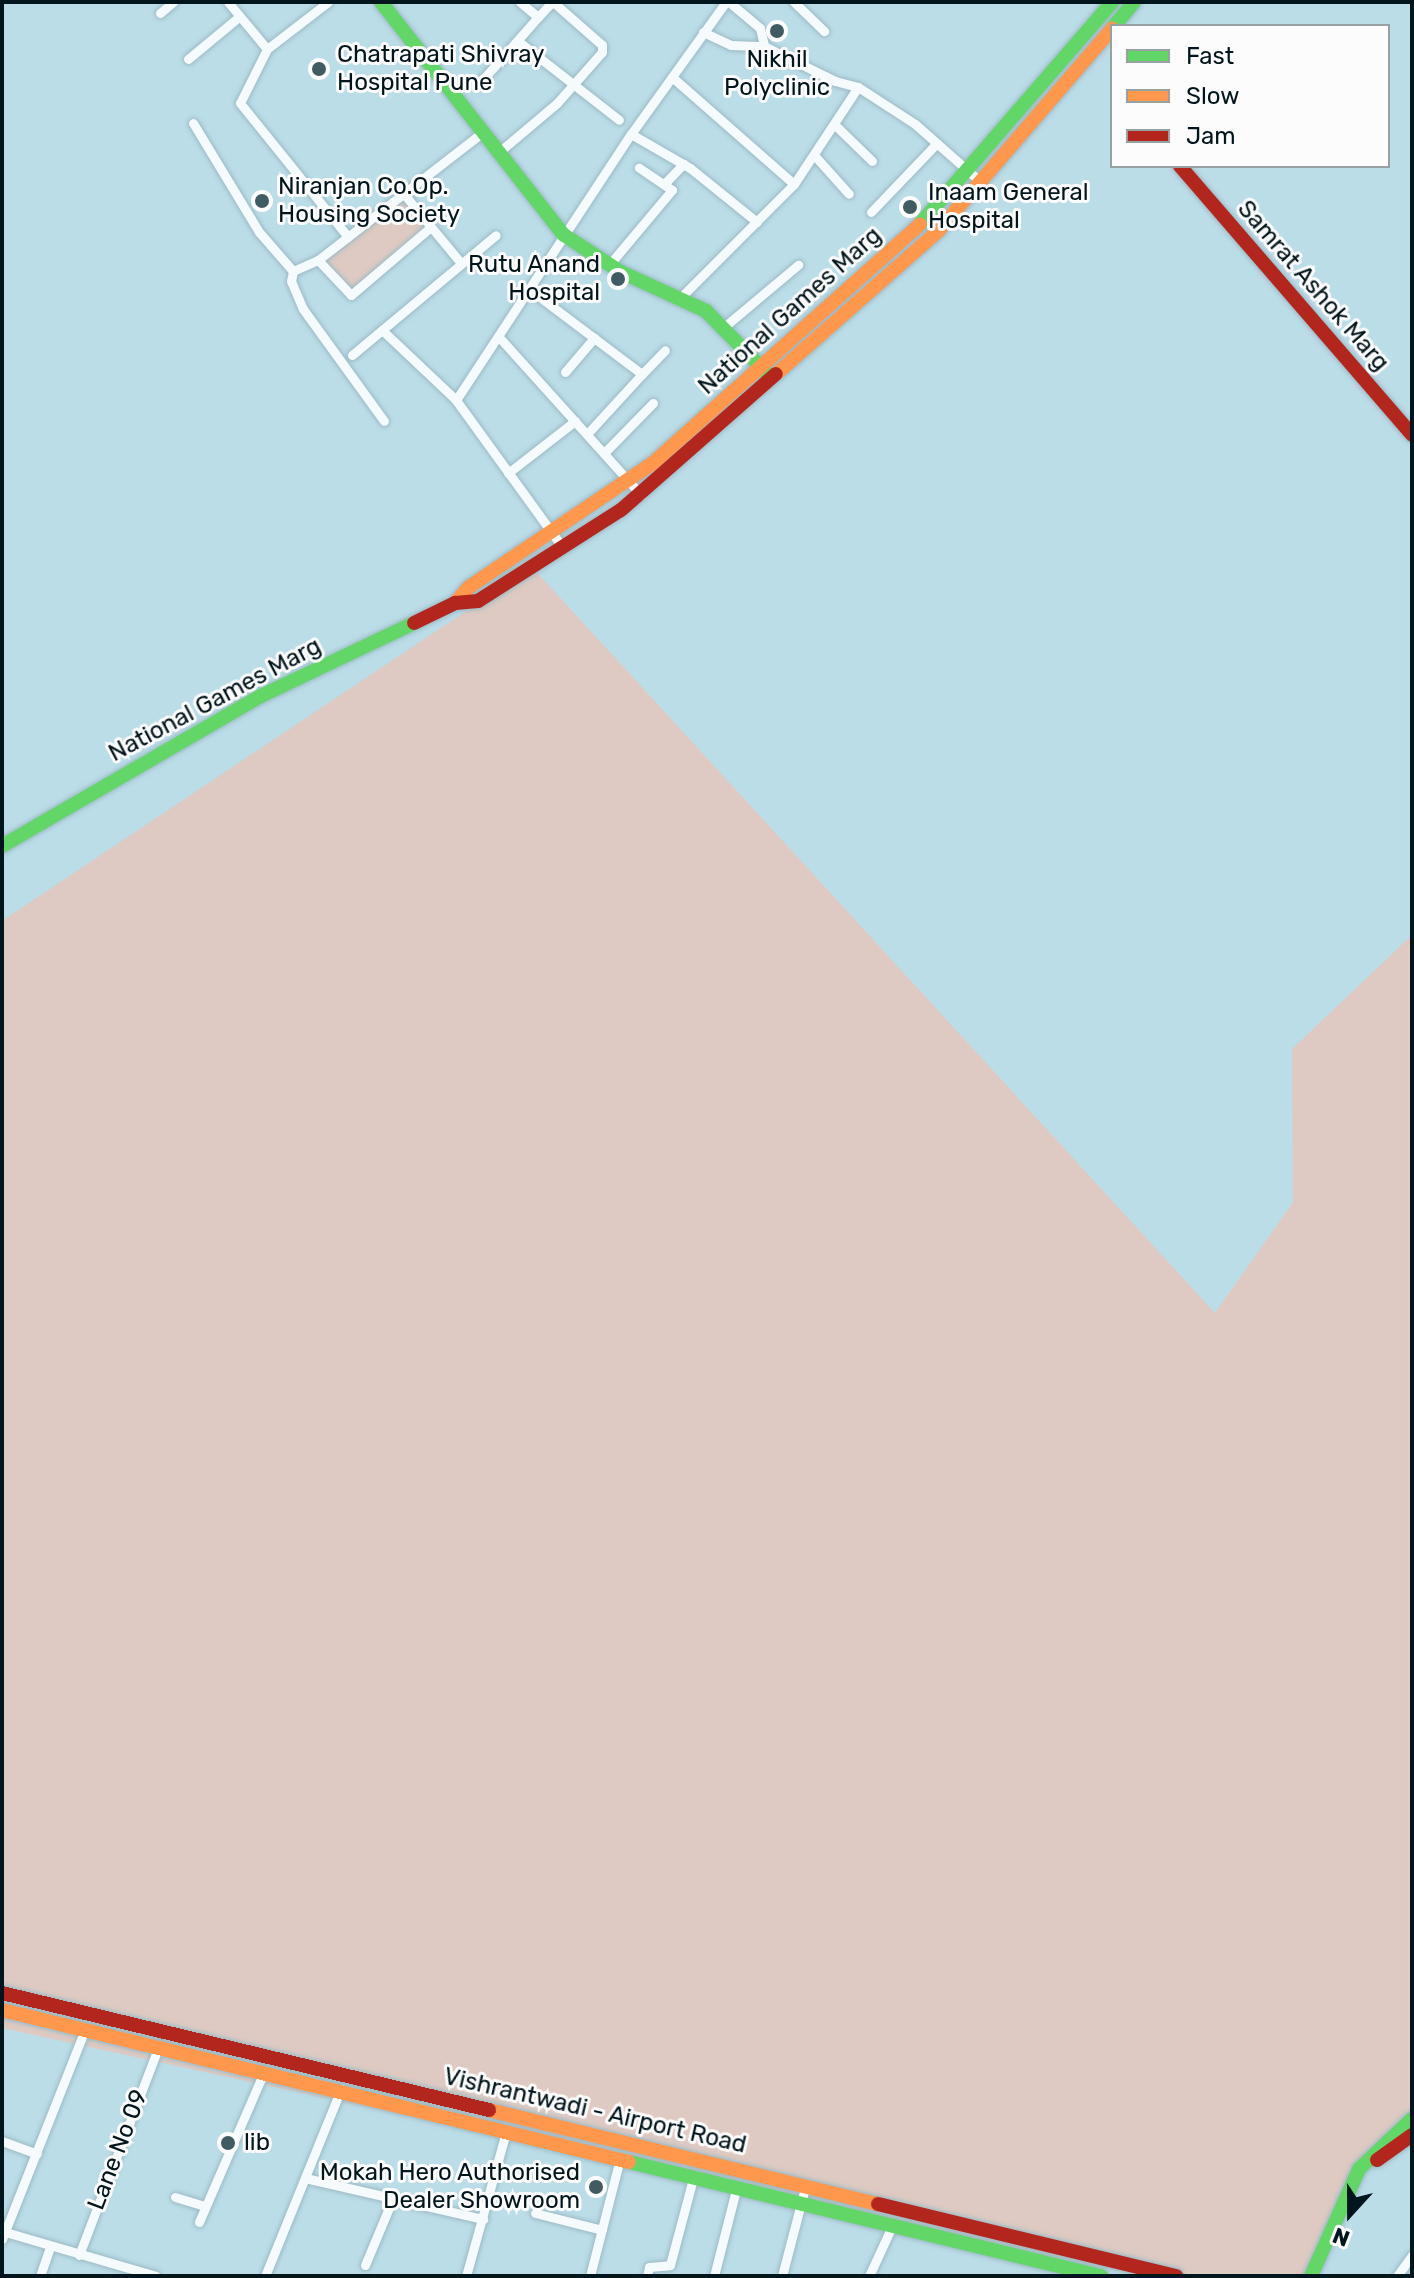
<!DOCTYPE html>
<html>
<head>
<meta charset="utf-8">
<style>
  body { margin:0 }
  #map { position:relative; width:1414px; height:2278px; overflow:hidden; background:#bbdde8; font-family:Rubik,sans-serif }
  div>[style] { position:absolute }
  .green>* { inset:0; background:#decac2 }
  .roads { filter:drop-shadow(0 0 2px #9cbac4) drop-shadow(0 0 2px #9cbac4) }
  .street>* { height:9px; margin:-4.5px; padding:0 4.5px; transform-origin:4.5px; border-radius:4.5px; background:#f5fafc }
  .fast>* { height:14px; margin:-7px; padding:0 7px; transform-origin:7px; border-radius:7px; background:#63d668 }
  .slow>* { height:14px; margin:-7px; padding:0 7px; transform-origin:7px; border-radius:7px; background:#ff974d }
  .jam>* { height:14px; margin:-7px; padding:0 7px; transform-origin:7px; border-radius:7px; background:#b3261e }
  .dots>* { width:22px; height:22px; translate:-50% -50%; box-sizing:border-box; border:4px solid #fcfcfc; border-radius:50% }
  span { translate:-50% -50%; white-space:nowrap; text-align:center; line-height:1.15; -webkit-text-stroke:6px #fcfcfc; paint-order:stroke }
  .poi-label { font-size:24px; color:#00151c }
  .left { translate:0 -50%; text-align:left }
  .right { translate:-100% -50%; text-align:right }
  .street-label { font-size:24px; color:#00151c }
  .frame { position:absolute; inset:0; border:4px solid #00151c; pointer-events:none }
  .legend { position:absolute; left:1110px; top:24px; width:280px; height:144px; box-sizing:border-box; background:#fcfcfc; border:2px solid #97a0a2; margin:0; padding:10px 14px; list-style:none; font-size:24px; color:#00151c }
  .legend li { display:flex; align-items:center; gap:16px; height:40px }
  .legend b { width:40px; border:2px solid #97a0a2 }
  .north { position:absolute; left:1310px; top:2174px; width:80px; height:80px; -webkit-text-stroke:6px #fcfcfc; paint-order:stroke; rotate:201deg; font-size:22px; font-weight:700; line-height:32px; text-align:center; color:#00151c }
  .north::after { content:''; display:block; margin:auto; width:28px; height:36px; background:#00151c; clip-path:polygon(50% 0,100% 100%,50% 72%,0 100%) }
</style>
</head>
<body>
<div id="map">
  <div class="green">
    <div style="clip-path:polygon(403px 193px,431px 227px,351px 295px,318px 260px)"></div>
    <div style="clip-path:polygon(532px 567px,1215px 1313px,1293px 1202px,1292px 1049px,1412px 935px,1412px 2126px,1378px 2151px,1345px 2195px,1309px 2276px,1142px 2276px,2px 2028px,2px 921px)"></div>
  </div>
  <div class="roads">
    <div class="street">
      <div style="left:228px;top:2px;width:61px;rotate:50.3deg"></div>
      <div style="left:520px;top:2px;width:23px;rotate:40deg"></div>
      <div style="left:538px;top:17px;width:21px;rotate:-47deg"></div>
      <div style="left:729px;top:2px;width:40px;rotate:40deg"></div>
      <div style="left:760px;top:28px;width:18px;rotate:77deg"></div>
      <div style="left:794px;top:2px;width:42px;rotate:44deg"></div>
      <div style="left:160px;top:13px;width:17px;rotate:-40deg"></div>
      <div style="left:703px;top:32px;width:31px;rotate:25deg"></div>
      <div style="left:731px;top:45px;width:33px;rotate:2deg"></div>
      <div style="left:764px;top:46px;width:79px;rotate:26.2deg"></div>
      <div style="left:835px;top:81px;width:24px;rotate:15deg"></div>
      <div style="left:518px;top:41px;width:128px;rotate:38deg"></div>
      <div style="left:267px;top:49px;width:60px;rotate:116.6deg"></div>
      <div style="left:240px;top:103px;width:172px;rotate:51.1deg"></div>
      <div style="left:267px;top:49px;width:77px;rotate:-37.6deg"></div>
      <div style="left:188px;top:59px;width:67px;rotate:-39.6deg"></div>
      <div style="left:672px;top:77px;width:162px;rotate:41.3deg"></div>
      <div style="left:478px;top:85px;width:91px;rotate:-48.6deg"></div>
      <div style="left:193px;top:123px;width:127px;rotate:58.8deg"></div>
      <div style="left:259px;top:232px;width:52px;rotate:48.9deg"></div>
      <div style="left:293px;top:271px;width:10px;rotate:101deg"></div>
      <div style="left:291px;top:281px;width:30px;rotate:67deg"></div>
      <div style="left:303px;top:309px;width:138px;rotate:54.1deg"></div>
      <div style="left:834px;top:124px;width:53px;rotate:44.2deg"></div>
      <div style="left:631px;top:134px;width:68px;rotate:30deg"></div>
      <div style="left:690px;top:168px;width:86px;rotate:38.9deg"></div>
      <div style="left:499px;top:152px;width:76px;rotate:-40.2deg"></div>
      <div style="left:557px;top:103px;width:68px;rotate:-48.6deg"></div>
      <div style="left:602px;top:52px;width:7px;rotate:-90deg"></div>
      <div style="left:602px;top:45px;width:65px;rotate:-138.7deg"></div>
      <div style="left:814px;top:155px;width:52px;rotate:48.1deg"></div>
      <div style="left:664px;top:184px;width:28px;rotate:-46deg"></div>
      <div style="left:403px;top:193px;width:91px;rotate:50.4deg"></div>
      <div style="left:871px;top:212px;width:95px;rotate:-46.3deg"></div>
      <div style="left:318px;top:260px;width:48px;rotate:46.7deg"></div>
      <div style="left:351px;top:295px;width:105px;rotate:-40.4deg"></div>
      <div style="left:609px;top:265px;width:98px;rotate:-50deg"></div>
      <div style="left:672px;top:190px;width:40px;rotate:-146deg"></div>
      <div style="left:293px;top:271px;width:27px;rotate:-24deg"></div>
      <div style="left:318px;top:260px;width:209px;rotate:-37.8deg"></div>
      <div style="left:529px;top:289px;width:141px;rotate:37deg"></div>
      <div style="left:642px;top:374px;width:81px;rotate:132.5deg"></div>
      <div style="left:681px;top:297px;width:160px;rotate:-45deg"></div>
      <div style="left:794px;top:184px;width:116px;rotate:-56.6deg"></div>
      <div style="left:858px;top:87px;width:68px;rotate:33deg"></div>
      <div style="left:915px;top:124px;width:89px;rotate:41.4deg"></div>
      <div style="left:724px;top:327px;width:97px;rotate:-40deg"></div>
      <div style="left:382px;top:330px;width:102px;rotate:43.4deg"></div>
      <div style="left:498px;top:336px;width:214px;rotate:48deg"></div>
      <div style="left:352px;top:355px;width:187px;rotate:-39.8deg"></div>
      <div style="left:565px;top:372px;width:45px;rotate:-49.5deg"></div>
      <div style="left:642px;top:374px;width:33px;rotate:-46deg"></div>
      <div style="left:604px;top:453px;width:70px;rotate:-45.6deg"></div>
      <div style="left:508px;top:473px;width:85px;rotate:-37.8deg"></div>
      <div style="left:563px;top:548px;width:183px;rotate:-125.9deg"></div>
      <div style="left:456px;top:400px;width:318px;rotate:-56.7deg"></div>
      <div style="left:631px;top:134px;width:163px;rotate:-54.3deg"></div>
      <div style="left:2px;top:2141px;width:37px;rotate:20deg"></div>
      <div style="left:305px;top:2178px;width:183px;rotate:13deg"></div>
      <div style="left:175px;top:2197px;width:31px;rotate:17deg"></div>
      <div style="left:535px;top:2213px;width:69px;rotate:14.2deg"></div>
      <div style="left:199px;top:2222px;width:163px;rotate:-66.6deg"></div>
      <div style="left:2px;top:2231px;width:160px;rotate:16.3deg"></div>
      <div style="left:2px;top:2239px;width:226px;rotate:-68.4deg"></div>
      <div style="left:79px;top:2255px;width:224px;rotate:-69.1deg"></div>
      <div style="left:365px;top:2265px;width:73px;rotate:-67.3deg"></div>
      <div style="left:40px;top:2276px;width:31px;rotate:-71deg"></div>
      <div style="left:265px;top:2276px;width:202px;rotate:-67.9deg"></div>
      <div style="left:466px;top:2276px;width:149px;rotate:-74.5deg"></div>
      <div style="left:590px;top:2276px;width:122px;rotate:-75.7deg"></div>
      <div style="left:647px;top:2276px;width:9px;rotate:-77deg"></div>
      <div style="left:649px;top:2267px;width:21px;rotate:-5deg"></div>
      <div style="left:670px;top:2265px;width:93px;rotate:-75.1deg"></div>
      <div style="left:714px;top:2276px;width:93px;rotate:-75.7deg"></div>
      <div style="left:782px;top:2276px;width:95px;rotate:-75.4deg"></div>
      <div style="left:869px;top:2276px;width:55px;rotate:-65.3deg"></div>
      <div style="left:1397px;top:2276px;width:26px;rotate:-54deg"></div>
    </div>
    <div class="fast">
      <div style="left:381px;top:2px;width:296px;rotate:51.9deg"></div>
      <div style="left:564px;top:235px;width:68px;rotate:33deg"></div>
      <div style="left:621px;top:272px;width:94px;rotate:24.6deg"></div>
      <div style="left:706px;top:311px;width:87px;rotate:45.5deg"></div>
      <div style="left:1114px;top:26px;width:31px;rotate:-50deg"></div>
      <div style="left:920px;top:224px;width:294px;rotate:-49.1deg"></div>
      <div style="left:2px;top:846px;width:299px;rotate:-30.1deg"></div>
      <div style="left:261px;top:696px;width:170px;rotate:-25.5deg"></div>
      <div style="left:629px;top:2162px;width:486px;rotate:13.6deg"></div>
      <div style="left:1311px;top:2276px;width:117px;rotate:-65.8deg"></div>
      <div style="left:1359px;top:2169px;width:73px;rotate:-43.3deg"></div>
    </div>
    <div class="slow">
      <div style="left:776px;top:374px;width:216px;rotate:-41.4deg"></div>
      <div style="left:938px;top:231px;width:267px;rotate:-49.3deg"></div>
      <div style="left:455px;top:603px;width:21px;rotate:-49deg"></div>
      <div style="left:469px;top:587px;width:222px;rotate:-34deg"></div>
      <div style="left:653px;top:463px;width:358px;rotate:-41.8deg"></div>
      <div style="left:2px;top:2010px;width:645px;rotate:13.63deg"></div>
      <div style="left:489px;top:2110px;width:400px;rotate:13.6deg"></div>
    </div>
    <div class="jam">
      <div style="left:1180px;top:166px;width:355px;rotate:49.2deg"></div>
      <div style="left:414px;top:623px;width:46px;rotate:-26deg"></div>
      <div style="left:455px;top:603px;width:23px;rotate:-5deg"></div>
      <div style="left:478px;top:601px;width:169px;rotate:-32.5deg"></div>
      <div style="left:621px;top:510px;width:206px;rotate:-41.3deg"></div>
      <div style="left:2px;top:1993px;width:501px;rotate:13.51deg"></div>
      <div style="left:1377px;top:2160px;width:43px;rotate:-35.5deg"></div>
      <div style="left:878px;top:2204px;width:307px;rotate:13.6deg"></div>
    </div>
  </div>
  <div class="dots">
    <div style="left:777px;top:31px;background:#415b63"></div>
    <div style="left:319px;top:69px;background:#415b63"></div>
    <div style="left:262px;top:201px;background:#415b63"></div>
    <div style="left:910px;top:207px;background:#415b63"></div>
    <div style="left:618px;top:279px;background:#415b63"></div>
    <div style="left:228px;top:2143px;background:#415b63"></div>
    <div style="left:596px;top:2187px;background:#415b63"></div>
  </div>
  <div class="poi-label">
    <span class="left" style="left:337px;top:69px">Chatrapati Shivray<br>Hospital Pune</span>
    <span style="left:777px;top:74px">Nikhil<br>Polyclinic</span>
    <span class="left" style="left:278px;top:201px">Niranjan Co.Op.<br>Housing Society</span>
    <span class="left" style="left:928px;top:207px">Inaam General<br>Hospital</span>
    <span class="right" style="left:600px;top:279px">Rutu Anand<br>Hospital</span>
    <span class="left" style="left:244px;top:2143px">lib</span>
    <span class="right" style="left:580px;top:2187px">Mokah Hero Authorised<br>Dealer Showroom</span>
  </div>
  <div class="street-label">
    <span style="left:1313px;top:286px;rotate:49deg">Samrat Ashok Marg</span>
    <span style="left:790px;top:311px;rotate:-42deg">National Games Marg</span>
    <span style="left:215px;top:700px;rotate:-28deg">National Games Marg</span>
    <span style="left:595px;top:2111px;rotate:13deg">Vishrantwadi - Airport Road</span>
    <span style="left:118px;top:2150px;rotate:-69deg">Lane No 09</span>
  </div>
  <div class="frame"></div>
  <ul class="legend">
  <li><b style="height:10px;background:#63d668"></b>Fast</li>
  <li><b style="height:10px;background:#ff974d"></b>Slow</li>
  <li><b style="height:10px;background:#b3261e"></b>Jam</li>
  </ul>
  <div class="north">N</div>
</div>
</body>
</html>
